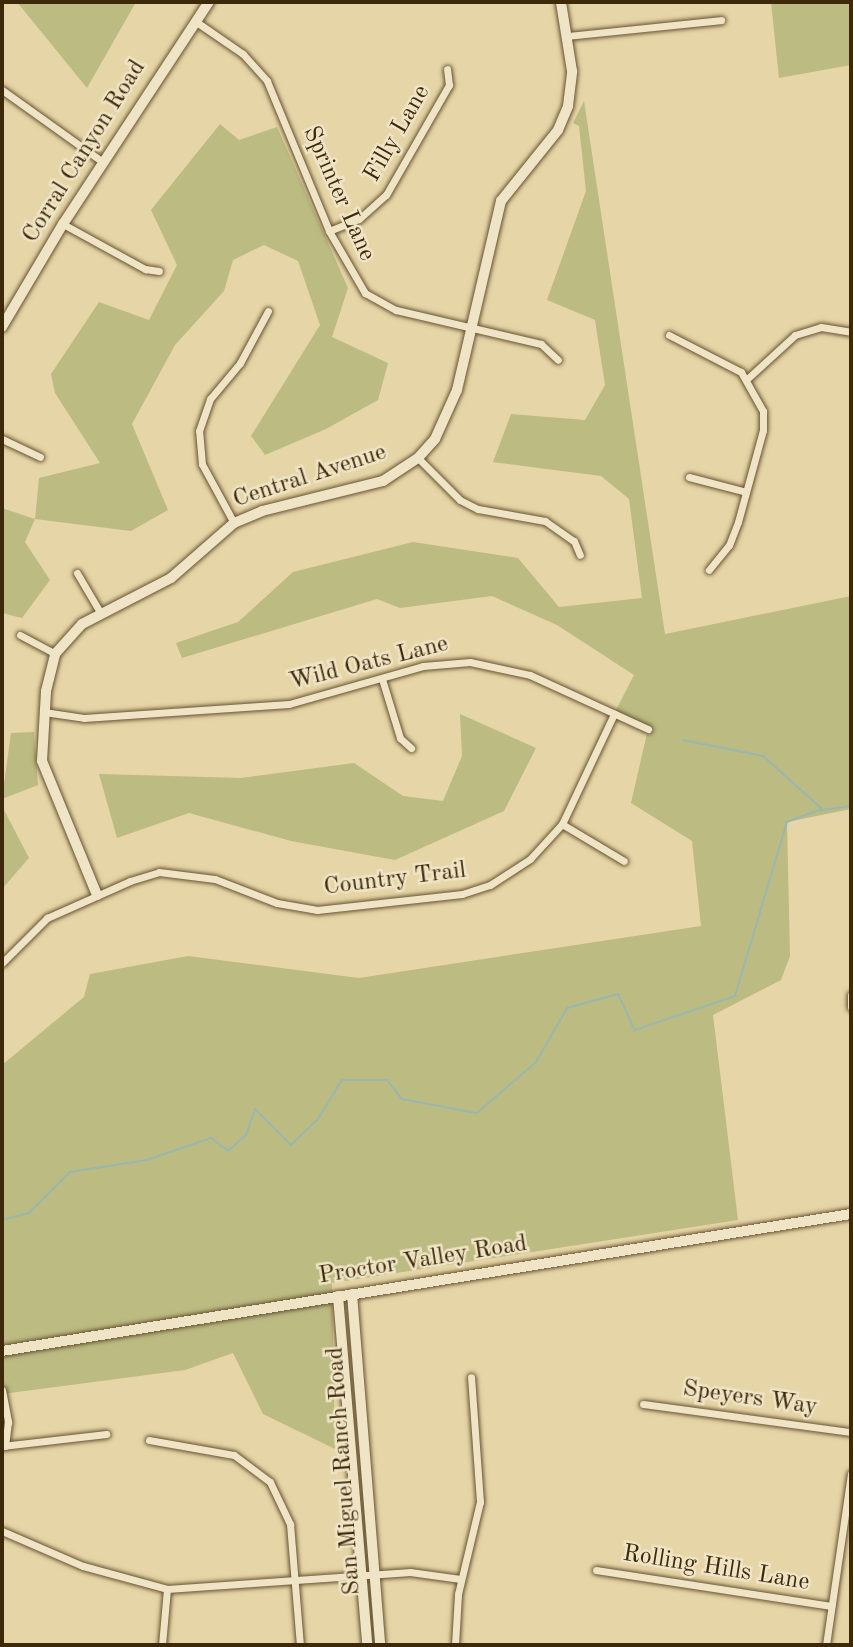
<!DOCTYPE html>
<html>
<head>
<meta charset="utf-8">
<style>
  body { margin:0 }
  #map { position:relative; width:853px; height:1647px; overflow:hidden; background:#e6d5a6; font-family:"Old Standard TT",serif }
  div>[style] { position:absolute }
  .green>* { inset:0; background:#bcbb82 }
  .stream>* { height:2px; margin:-1px; padding:0 1px; transform-origin:1px; border-radius:1px; background:#99b7b0 }
  .roads { filter:drop-shadow(0 0 2px #675331) drop-shadow(0 0 2px #675331) }
  .street>* { height:7px; margin:-3.5px; padding:0 3.5px; transform-origin:3.5px; border-radius:3.5px; background:#efe4c5 }
  .secondary>* { height:10px; margin:-5px; padding:0 5px; transform-origin:5px; border-radius:5px; background:#efe4c5 }
  span { translate:-50% -50%; white-space:nowrap; text-align:center; line-height:1.15; -webkit-text-stroke:5px #efe4c5; paint-order:stroke }
  .street-label { font-size:24px; color:#3d280a }
  .frame { position:absolute; inset:0; border:4px solid #3d280a; pointer-events:none }
</style>
</head>
<body>
<div id="map">
  <div class="green">
    <div style="clip-path:polygon(17px 2px,136px 2px,87px 88px)"></div>
    <div style="clip-path:polygon(771px 2px,851px 2px,851px 65px,779px 78px)"></div>
    <div style="clip-path:polygon(584px 101px,665px 634px,851px 596px,851px 809px,787px 822px,790px 956px,781px 980px,713px 1015px,738px 1220px,332px 1283px,335px 1449px,263px 1414px,233px 1353px,185px 1370px,2px 1394px,2px 1065px,84px 997px,90px 974px,188px 956px,359px 978px,701px 926px,692px 841px,631px 803px,648px 729px,614px 714px,634px 675px,557px 625px,492px 596px,400px 608px,377px 599px,182px 658px,176px 643px,238px 622px,293px 572px,413px 542px,518px 558px,559px 607px,642px 598px,629px 499px,601px 476px,493px 462px,511px 414px,585px 420px,605px 385px,595px 320px,547px 300px,586px 191px,579px 126px,573px 123px)"></div>
    <div style="clip-path:polygon(220px 124px,239px 140px,277px 127px,348px 288px,332px 337px,388px 363px,378px 400px,326px 429px,265px 455px,251px 436px,320px 325px,298px 261px,264px 245px,233px 260px,224px 291px,175px 345px,132px 424px,168px 510px,131px 531px,35px 519px,25px 542px,50px 580px,22px 618px,2px 613px,2px 508px,35px 519px,39px 478px,100px 463px,55px 393px,51px 374px,99px 302px,149px 320px,177px 265px,151px 210px)"></div>
    <div style="clip-path:polygon(460px 714px,536px 748px,504px 811px,395px 860px,291px 841px,189px 813px,117px 838px,99px 774px,241px 778px,354px 763px,403px 796px,443px 801px,462px 756px)"></div>
    <div style="clip-path:polygon(34px 732px,38px 785px,2px 799px,11px 733px)"></div>
    <div style="clip-path:polygon(2px 806px,29px 858px,2px 889px)"></div>
  </div>
  <div class="stream">
    <div style="left:683px;top:740px;width:82px;rotate:11.3deg"></div>
    <div style="left:763px;top:756px;width:78px;rotate:41.9deg"></div>
    <div style="left:2px;top:1220px;width:28px;rotate:-15deg"></div>
    <div style="left:29px;top:1213px;width:58px;rotate:-45deg"></div>
    <div style="left:70px;top:1172px;width:78px;rotate:-8.9deg"></div>
    <div style="left:147px;top:1160px;width:68px;rotate:-19deg"></div>
    <div style="left:211px;top:1138px;width:21px;rotate:37deg"></div>
    <div style="left:228px;top:1151px;width:24px;rotate:-42deg"></div>
    <div style="left:246px;top:1135px;width:28px;rotate:-71deg"></div>
    <div style="left:255px;top:1109px;width:51px;rotate:45deg"></div>
    <div style="left:291px;top:1145px;width:37px;rotate:-44deg"></div>
    <div style="left:318px;top:1119px;width:46px;rotate:-58.4deg"></div>
    <div style="left:342px;top:1080px;width:45px"></div>
    <div style="left:387px;top:1080px;width:24px;rotate:52deg"></div>
    <div style="left:402px;top:1099px;width:76px;rotate:10.6deg"></div>
    <div style="left:477px;top:1113px;width:78px;rotate:-40.8deg"></div>
    <div style="left:536px;top:1062px;width:62px;rotate:-60.1deg"></div>
    <div style="left:567px;top:1008px;width:53px;rotate:-15.4deg"></div>
    <div style="left:618px;top:994px;width:40px;rotate:65deg"></div>
    <div style="left:635px;top:1030px;width:106px;rotate:-18.8deg"></div>
    <div style="left:735px;top:996px;width:182px;rotate:-73.4deg"></div>
    <div style="left:787px;top:822px;width:30px;rotate:-21deg"></div>
    <div style="left:815px;top:811px;width:36px;rotate:-8deg"></div>
  </div>
  <div class="roads">
    <div class="street">
      <div style="left:195px;top:21px;width:58px;rotate:34.5deg"></div>
      <div style="left:243px;top:54px;width:36px;rotate:48deg"></div>
      <div style="left:267px;top:81px;width:162px;rotate:67.5deg"></div>
      <div style="left:329px;top:231px;width:72px;rotate:59.9deg"></div>
      <div style="left:365px;top:293px;width:35px;rotate:29deg"></div>
      <div style="left:396px;top:310px;width:149px;rotate:13.2deg"></div>
      <div style="left:541px;top:344px;width:23px;rotate:43deg"></div>
      <div style="left:567px;top:36px;width:155px;rotate:-5.9deg"></div>
      <div style="left:2px;top:90px;width:124px;rotate:35.5deg"></div>
      <div style="left:63px;top:224px;width:94px;rotate:28.8deg"></div>
      <div style="left:145px;top:269px;width:14px;rotate:8deg"></div>
      <div style="left:329px;top:231px;width:32px;rotate:-22deg"></div>
      <div style="left:359px;top:219px;width:36px;rotate:-42deg"></div>
      <div style="left:386px;top:195px;width:127px;rotate:-60.2deg"></div>
      <div style="left:449px;top:85px;width:16px;rotate:-97deg"></div>
      <div style="left:669px;top:335px;width:81px;rotate:27.2deg"></div>
      <div style="left:741px;top:372px;width:45px;rotate:60.6deg"></div>
      <div style="left:763px;top:411px;width:19px;rotate:90deg"></div>
      <div style="left:763px;top:430px;width:95px;rotate:105.2deg"></div>
      <div style="left:738px;top:522px;width:25px;rotate:111deg"></div>
      <div style="left:729px;top:545px;width:32px;rotate:129deg"></div>
      <div style="left:747px;top:379px;width:65px;rotate:-42.5deg"></div>
      <div style="left:795px;top:335px;width:27px;rotate:-17deg"></div>
      <div style="left:821px;top:327px;width:30px;rotate:9deg"></div>
      <div style="left:2px;top:439px;width:42px;rotate:25.3deg"></div>
      <div style="left:418px;top:458px;width:59px;rotate:45deg"></div>
      <div style="left:460px;top:500px;width:20px;rotate:27deg"></div>
      <div style="left:478px;top:509px;width:68px;rotate:10.2deg"></div>
      <div style="left:545px;top:521px;width:35px;rotate:35deg"></div>
      <div style="left:574px;top:541px;width:15px;rotate:67deg"></div>
      <div style="left:689px;top:477px;width:59px;rotate:14.7deg"></div>
      <div style="left:234px;top:523px;width:67px;rotate:-118.5deg"></div>
      <div style="left:202px;top:464px;width:33px;rotate:-95deg"></div>
      <div style="left:199px;top:431px;width:34px;rotate:-71deg"></div>
      <div style="left:210px;top:399px;width:47px;rotate:-50.2deg"></div>
      <div style="left:240px;top:363px;width:59px;rotate:-61.7deg"></div>
      <div style="left:77px;top:573px;width:45px;rotate:59.5deg"></div>
      <div style="left:20px;top:635px;width:40px;rotate:28deg"></div>
      <div style="left:382px;top:679px;width:62px;rotate:73deg"></div>
      <div style="left:400px;top:738px;width:15px;rotate:42deg"></div>
      <div style="left:44px;top:712px;width:40px;rotate:8.5deg"></div>
      <div style="left:84px;top:718px;width:205px;rotate:-3.9deg"></div>
      <div style="left:289px;top:704px;width:139px;rotate:-15.8deg"></div>
      <div style="left:423px;top:666px;width:47px;rotate:-4.9deg"></div>
      <div style="left:470px;top:662px;width:61px;rotate:12.2deg"></div>
      <div style="left:530px;top:675px;width:130px;rotate:24.6deg"></div>
      <div style="left:562px;top:824px;width:72px;rotate:30.8deg"></div>
      <div style="left:2px;top:963px;width:64px;rotate:-45deg"></div>
      <div style="left:47px;top:918px;width:91px;rotate:-24deg"></div>
      <div style="left:130px;top:881px;width:30px;rotate:-17deg"></div>
      <div style="left:159px;top:872px;width:56px;rotate:7.1deg"></div>
      <div style="left:215px;top:879px;width:66px;rotate:21.2deg"></div>
      <div style="left:277px;top:903px;width:41px;rotate:9.9deg"></div>
      <div style="left:317px;top:910px;width:146px;rotate:-6.3deg"></div>
      <div style="left:462px;top:894px;width:29px;rotate:-18deg"></div>
      <div style="left:490px;top:885px;width:48px;rotate:-33deg"></div>
      <div style="left:530px;top:859px;width:47px;rotate:-47.6deg"></div>
      <div style="left:562px;top:824px;width:122px;rotate:-64.7deg"></div>
      <div style="left:851px;top:995px;width:12px;rotate:90deg"></div>
      <div style="left:2px;top:1390px;width:33px;rotate:79deg"></div>
      <div style="left:8px;top:1422px;width:24px;rotate:97deg"></div>
      <div style="left:643px;top:1404px;width:210px;rotate:7.7deg"></div>
      <div style="left:149px;top:1440px;width:86px;rotate:10deg"></div>
      <div style="left:234px;top:1455px;width:45px;rotate:36.9deg"></div>
      <div style="left:270px;top:1482px;width:47px;rotate:64.5deg"></div>
      <div style="left:290px;top:1524px;width:121px;rotate:85.3deg"></div>
      <div style="left:2px;top:1446px;width:105px;rotate:-6.6deg"></div>
      <div style="left:2px;top:1531px;width:88px;rotate:23.4deg"></div>
      <div style="left:83px;top:1566px;width:87px;rotate:15.3deg"></div>
      <div style="left:167px;top:1589px;width:244px;rotate:-4deg"></div>
      <div style="left:410px;top:1572px;width:51px;rotate:7.8deg"></div>
      <div style="left:596px;top:1570px;width:238px;rotate:8.7deg"></div>
      <div style="left:162px;top:1645px;width:56px;rotate:-84.9deg"></div>
      <div style="left:455px;top:1645px;width:51px;rotate:-86.6deg"></div>
      <div style="left:458px;top:1594px;width:95px;rotate:-76.6deg"></div>
      <div style="left:480px;top:1502px;width:125px;rotate:-94.1deg"></div>
      <div style="left:826px;top:1645px;width:173px;rotate:-81.7deg"></div>
    </div>
    <div class="secondary">
      <div style="left:2px;top:327px;width:120px;rotate:-59.4deg"></div>
      <div style="left:63px;top:224px;width:266px;rotate:-56.7deg"></div>
      <div style="left:97px;top:895px;width:145px;rotate:-112.3deg"></div>
      <div style="left:42px;top:761px;width:70px;rotate:-86.7deg"></div>
      <div style="left:46px;top:691px;width:38px;rotate:-76deg"></div>
      <div style="left:55px;top:654px;width:40px;rotate:-48deg"></div>
      <div style="left:82px;top:624px;width:100px;rotate:-27.3deg"></div>
      <div style="left:171px;top:578px;width:84px;rotate:-41.1deg"></div>
      <div style="left:234px;top:523px;width:30px;rotate:-23deg"></div>
      <div style="left:262px;top:511px;width:125px;rotate:-13.9deg"></div>
      <div style="left:383px;top:481px;width:42px;rotate:-33.3deg"></div>
      <div style="left:418px;top:458px;width:25px;rotate:-48deg"></div>
      <div style="left:435px;top:439px;width:54px;rotate:-65.8deg"></div>
      <div style="left:457px;top:390px;width:194px;rotate:-76.9deg"></div>
      <div style="left:501px;top:201px;width:91px;rotate:-51.2deg"></div>
      <div style="left:558px;top:130px;width:26px;rotate:-67deg"></div>
      <div style="left:568px;top:106px;width:35px;rotate:-83deg"></div>
      <div style="left:572px;top:71px;width:70px;rotate:-99.1deg"></div>
      <div style="left:352px;top:1294px;width:352px;rotate:85.4deg"></div>
      <div style="left:338px;top:1296px;width:350px;rotate:85.2deg"></div>
      <div style="left:2px;top:1351px;width:860px;rotate:-9.17deg"></div>
    </div>
  </div>
  <div class="street-label">
    <span style="left:398px;top:134px;rotate:-60deg">Filly Lane</span>
    <span style="left:85px;top:152px;rotate:-58deg">Corral Canyon Road</span>
    <span style="left:338px;top:194px;rotate:66deg">Sprinter Lane</span>
    <span style="left:310px;top:477px;rotate:-18deg">Central Avenue</span>
    <span style="left:369px;top:664px;rotate:-14deg">Wild Oats Lane</span>
    <span style="left:395px;top:880px;rotate:-7deg">Country Trail</span>
    <span style="left:423px;top:1261px;rotate:-9deg">Proctor Valley Road</span>
    <span style="left:750px;top:1399px;rotate:8deg">Speyers Way</span>
    <span style="left:345px;top:1471px;rotate:-94deg">San Miguel Ranch Road</span>
    <span style="left:716px;top:1569px;rotate:9deg">Rolling Hills Lane</span>
  </div>
  <div class="frame"></div>
</div>
</body>
</html>
